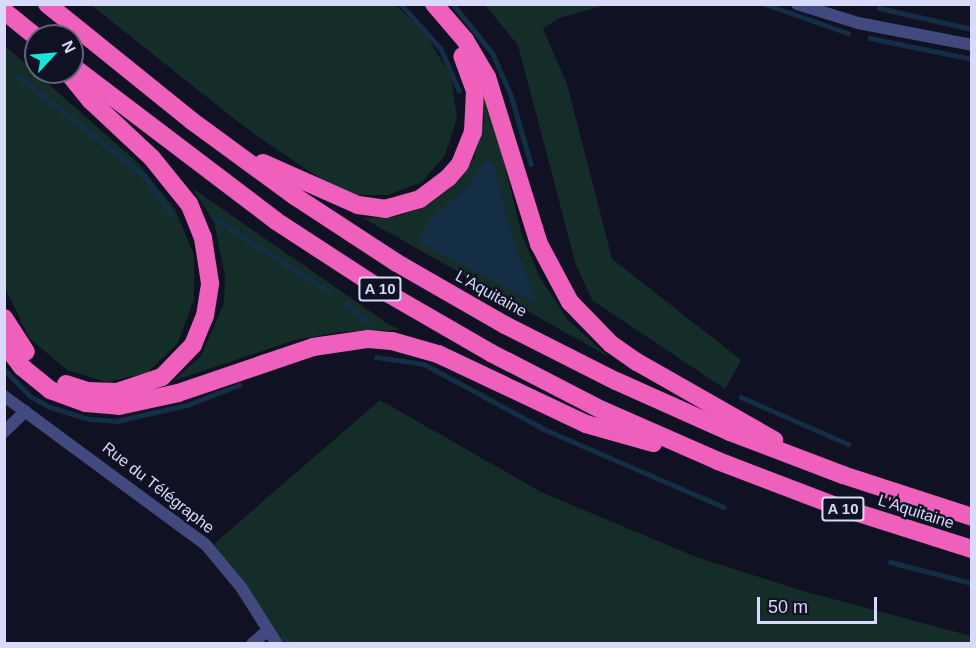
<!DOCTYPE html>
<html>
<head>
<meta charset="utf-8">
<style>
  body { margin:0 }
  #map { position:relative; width:976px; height:648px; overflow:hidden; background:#111124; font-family:Helvetica,sans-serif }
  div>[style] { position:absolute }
  .green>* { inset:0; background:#152d28 }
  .water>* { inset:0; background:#132e45 }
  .stream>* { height:4.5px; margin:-2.25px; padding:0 2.25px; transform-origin:2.25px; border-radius:2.25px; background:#132e45 }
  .minor>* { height:12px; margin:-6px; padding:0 6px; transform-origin:6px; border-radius:6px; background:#41497e }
  .tertiary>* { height:12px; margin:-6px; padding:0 6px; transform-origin:6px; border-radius:6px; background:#41497e }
  .motorway>* { height:18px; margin:-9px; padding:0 9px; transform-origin:9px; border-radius:9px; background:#ee60bc }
  span { translate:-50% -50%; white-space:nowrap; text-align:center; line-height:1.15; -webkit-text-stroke:4.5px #111124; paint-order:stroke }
  .shield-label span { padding:2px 4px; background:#111124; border:2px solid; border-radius:4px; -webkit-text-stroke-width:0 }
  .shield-label { font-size:15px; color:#d8dafb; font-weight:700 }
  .street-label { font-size:16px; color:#d8dafb }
  .frame { position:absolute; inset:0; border:6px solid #d8dafb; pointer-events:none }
  .north { position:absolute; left:24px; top:24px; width:60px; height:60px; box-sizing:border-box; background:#111124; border:2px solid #61617a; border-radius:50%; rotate:64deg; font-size:16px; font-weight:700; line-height:24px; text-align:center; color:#d8dafb }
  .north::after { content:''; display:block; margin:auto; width:21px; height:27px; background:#18e6d8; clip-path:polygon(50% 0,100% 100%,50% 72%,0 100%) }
  .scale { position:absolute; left:757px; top:597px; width:120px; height:27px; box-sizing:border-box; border:3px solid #d8dafb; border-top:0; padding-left:8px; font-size:18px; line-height:21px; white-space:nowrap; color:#d8dafb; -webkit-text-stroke:4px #111124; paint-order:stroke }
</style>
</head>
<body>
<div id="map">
  <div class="green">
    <div style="clip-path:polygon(91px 5px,395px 5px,424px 32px,451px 76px,457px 119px,445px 155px,422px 182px,388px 195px,356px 195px,322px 180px,251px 132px)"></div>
    <div style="clip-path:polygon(485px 5px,607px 5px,558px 18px,543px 29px,567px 84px,612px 259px,741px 360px,725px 389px,592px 300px,576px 265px,518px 45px)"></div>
    <div style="clip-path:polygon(5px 46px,136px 161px,175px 209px,194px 255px,194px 299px,178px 343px,147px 373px,106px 382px,67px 370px,29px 338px,5px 287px)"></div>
    <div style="clip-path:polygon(483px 94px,495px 124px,521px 232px,539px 276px,568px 320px,609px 357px,363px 218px,395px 217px,427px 206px,455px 184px,474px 158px,484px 122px)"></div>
    <div style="clip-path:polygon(192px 188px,387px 323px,400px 330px,339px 332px,295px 340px,173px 381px,201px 356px,224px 303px,225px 276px,214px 222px)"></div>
    <div style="clip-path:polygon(380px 400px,543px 493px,696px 557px,803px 591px,971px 636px,971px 643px,282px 643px,214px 544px)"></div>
  </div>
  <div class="water">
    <div style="clip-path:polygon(489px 161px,494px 164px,506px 217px,536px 303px,419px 242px,426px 224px,469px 186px,484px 162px)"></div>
  </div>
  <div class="stream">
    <div style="left:401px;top:4px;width:60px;rotate:48.4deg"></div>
    <div style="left:441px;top:49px;width:45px;rotate:66.3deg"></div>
    <div style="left:453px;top:4px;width:64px;rotate:51.3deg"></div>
    <div style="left:493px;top:54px;width:45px;rotate:66.3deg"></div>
    <div style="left:511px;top:95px;width:72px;rotate:73.8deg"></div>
    <div style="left:765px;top:4px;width:88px;rotate:19.3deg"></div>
    <div style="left:879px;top:8px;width:95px;rotate:12.7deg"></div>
    <div style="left:870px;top:38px;width:104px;rotate:11.6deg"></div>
    <div style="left:18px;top:76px;width:160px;rotate:38.2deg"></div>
    <div style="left:144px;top:175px;width:47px;rotate:54.6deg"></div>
    <div style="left:216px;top:219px;width:137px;rotate:32.8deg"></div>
    <div style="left:346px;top:304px;width:28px;rotate:39deg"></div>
    <div style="left:376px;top:357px;width:49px;rotate:8.3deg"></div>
    <div style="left:424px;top:364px;width:139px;rotate:28.4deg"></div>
    <div style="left:546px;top:430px;width:194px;rotate:23.4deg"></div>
    <div style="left:4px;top:369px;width:37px;rotate:46deg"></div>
    <div style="left:30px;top:396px;width:23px;rotate:29deg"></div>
    <div style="left:50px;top:407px;width:41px;rotate:17.1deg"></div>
    <div style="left:89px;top:419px;width:28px;rotate:4deg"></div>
    <div style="left:117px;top:421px;width:72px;rotate:-12.9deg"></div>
    <div style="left:187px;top:405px;width:56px;rotate:-21deg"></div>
    <div style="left:741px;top:397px;width:117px;rotate:23.7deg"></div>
    <div style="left:890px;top:562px;width:85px;rotate:14.4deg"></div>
    <div style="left:284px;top:637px;width:9px;rotate:54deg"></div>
  </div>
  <div class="minor">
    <div style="left:4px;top:396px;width:251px;rotate:36.4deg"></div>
    <div style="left:206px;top:545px;width:55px;rotate:50.2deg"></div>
    <div style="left:241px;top:587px;width:67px;rotate:57.7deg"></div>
    <div style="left:4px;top:432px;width:30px;rotate:-44deg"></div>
    <div style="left:252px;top:644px;width:21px;rotate:-41deg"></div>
  </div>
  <div class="tertiary">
    <div style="left:797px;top:4px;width:64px;rotate:17.3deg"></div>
    <div style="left:858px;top:23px;width:116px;rotate:10.9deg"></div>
  </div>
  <div class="motorway">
    <div style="left:47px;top:4px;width:186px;rotate:38.9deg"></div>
    <div style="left:192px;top:121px;width:125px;rotate:36.2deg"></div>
    <div style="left:293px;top:195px;width:124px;rotate:33.2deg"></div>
    <div style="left:397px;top:263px;width:125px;rotate:29.9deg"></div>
    <div style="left:505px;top:325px;width:124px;rotate:26.8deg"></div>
    <div style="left:616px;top:381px;width:125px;rotate:24.1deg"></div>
    <div style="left:730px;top:432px;width:121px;rotate:20.8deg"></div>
    <div style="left:843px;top:475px;width:136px;rotate:18deg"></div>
    <div style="left:434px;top:4px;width:48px;rotate:49.3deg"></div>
    <div style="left:465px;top:40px;width:43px;rotate:59.3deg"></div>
    <div style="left:487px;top:77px;width:175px;rotate:72.7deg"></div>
    <div style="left:539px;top:244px;width:66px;rotate:61.9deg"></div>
    <div style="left:570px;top:302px;width:59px;rotate:45.7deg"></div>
    <div style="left:611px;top:344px;width:32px;rotate:35deg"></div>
    <div style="left:637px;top:362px;width:158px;rotate:29.7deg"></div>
    <div style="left:4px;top:11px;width:41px;rotate:39.1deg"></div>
    <div style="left:72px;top:66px;width:256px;rotate:37.2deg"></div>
    <div style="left:276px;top:221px;width:126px;rotate:33.1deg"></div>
    <div style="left:382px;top:290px;width:126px;rotate:30deg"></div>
    <div style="left:491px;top:353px;width:125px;rotate:27.2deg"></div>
    <div style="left:602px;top:410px;width:127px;rotate:23.7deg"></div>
    <div style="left:718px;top:461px;width:123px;rotate:20.9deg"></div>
    <div style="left:833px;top:505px;width:146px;rotate:17.6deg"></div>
    <div style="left:263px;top:163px;width:104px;rotate:23.9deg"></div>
    <div style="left:358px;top:205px;width:27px;rotate:8deg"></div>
    <div style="left:385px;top:209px;width:36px;rotate:-16deg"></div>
    <div style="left:420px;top:199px;width:35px;rotate:-37deg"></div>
    <div style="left:448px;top:178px;width:18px;rotate:-49deg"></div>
    <div style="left:460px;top:164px;width:35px;rotate:-68deg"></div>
    <div style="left:473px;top:132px;width:41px;rotate:-87.2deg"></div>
    <div style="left:475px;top:91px;width:37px;rotate:-110deg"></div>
    <div style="left:4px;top:318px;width:40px;rotate:57.1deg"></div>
    <div style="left:4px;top:343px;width:30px;rotate:53deg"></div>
    <div style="left:22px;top:367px;width:36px;rotate:39deg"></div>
    <div style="left:50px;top:390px;width:38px;rotate:20deg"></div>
    <div style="left:86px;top:403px;width:33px;rotate:5deg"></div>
    <div style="left:119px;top:406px;width:60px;rotate:-12.4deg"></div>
    <div style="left:178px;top:393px;width:143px;rotate:-18.8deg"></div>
    <div style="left:313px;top:347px;width:56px;rotate:-8.3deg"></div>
    <div style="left:368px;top:339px;width:24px;rotate:5deg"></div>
    <div style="left:392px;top:341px;width:48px;rotate:15.8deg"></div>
    <div style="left:438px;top:354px;width:164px;rotate:25.3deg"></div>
    <div style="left:586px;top:424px;width:70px;rotate:15.8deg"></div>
    <div style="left:66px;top:384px;width:22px;rotate:18deg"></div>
    <div style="left:87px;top:391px;width:30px;rotate:2deg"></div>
    <div style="left:117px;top:392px;width:47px;rotate:-18.4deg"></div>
    <div style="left:162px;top:377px;width:45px;rotate:-45.9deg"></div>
    <div style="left:193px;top:345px;width:31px;rotate:-68deg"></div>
    <div style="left:205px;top:316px;width:33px;rotate:-81deg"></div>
    <div style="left:210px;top:283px;width:46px;rotate:-98.8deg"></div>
    <div style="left:203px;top:238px;width:37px;rotate:-112deg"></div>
    <div style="left:189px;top:204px;width:59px;rotate:-128.8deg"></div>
    <div style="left:152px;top:158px;width:83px;rotate:-136.9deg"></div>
    <div style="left:91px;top:101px;width:35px;rotate:-129deg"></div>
  </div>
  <div class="shield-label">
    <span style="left:380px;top:289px">A 10</span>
    <span style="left:843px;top:509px">A 10</span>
  </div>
  <div class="street-label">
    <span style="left:491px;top:294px;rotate:29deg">L'Aquitaine</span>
    <span style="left:158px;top:488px;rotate:38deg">Rue du Télégraphe</span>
    <span style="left:916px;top:512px;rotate:18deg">L'Aquitaine</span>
  </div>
  <div class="frame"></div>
  <div class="north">N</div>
  <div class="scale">50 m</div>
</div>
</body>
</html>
